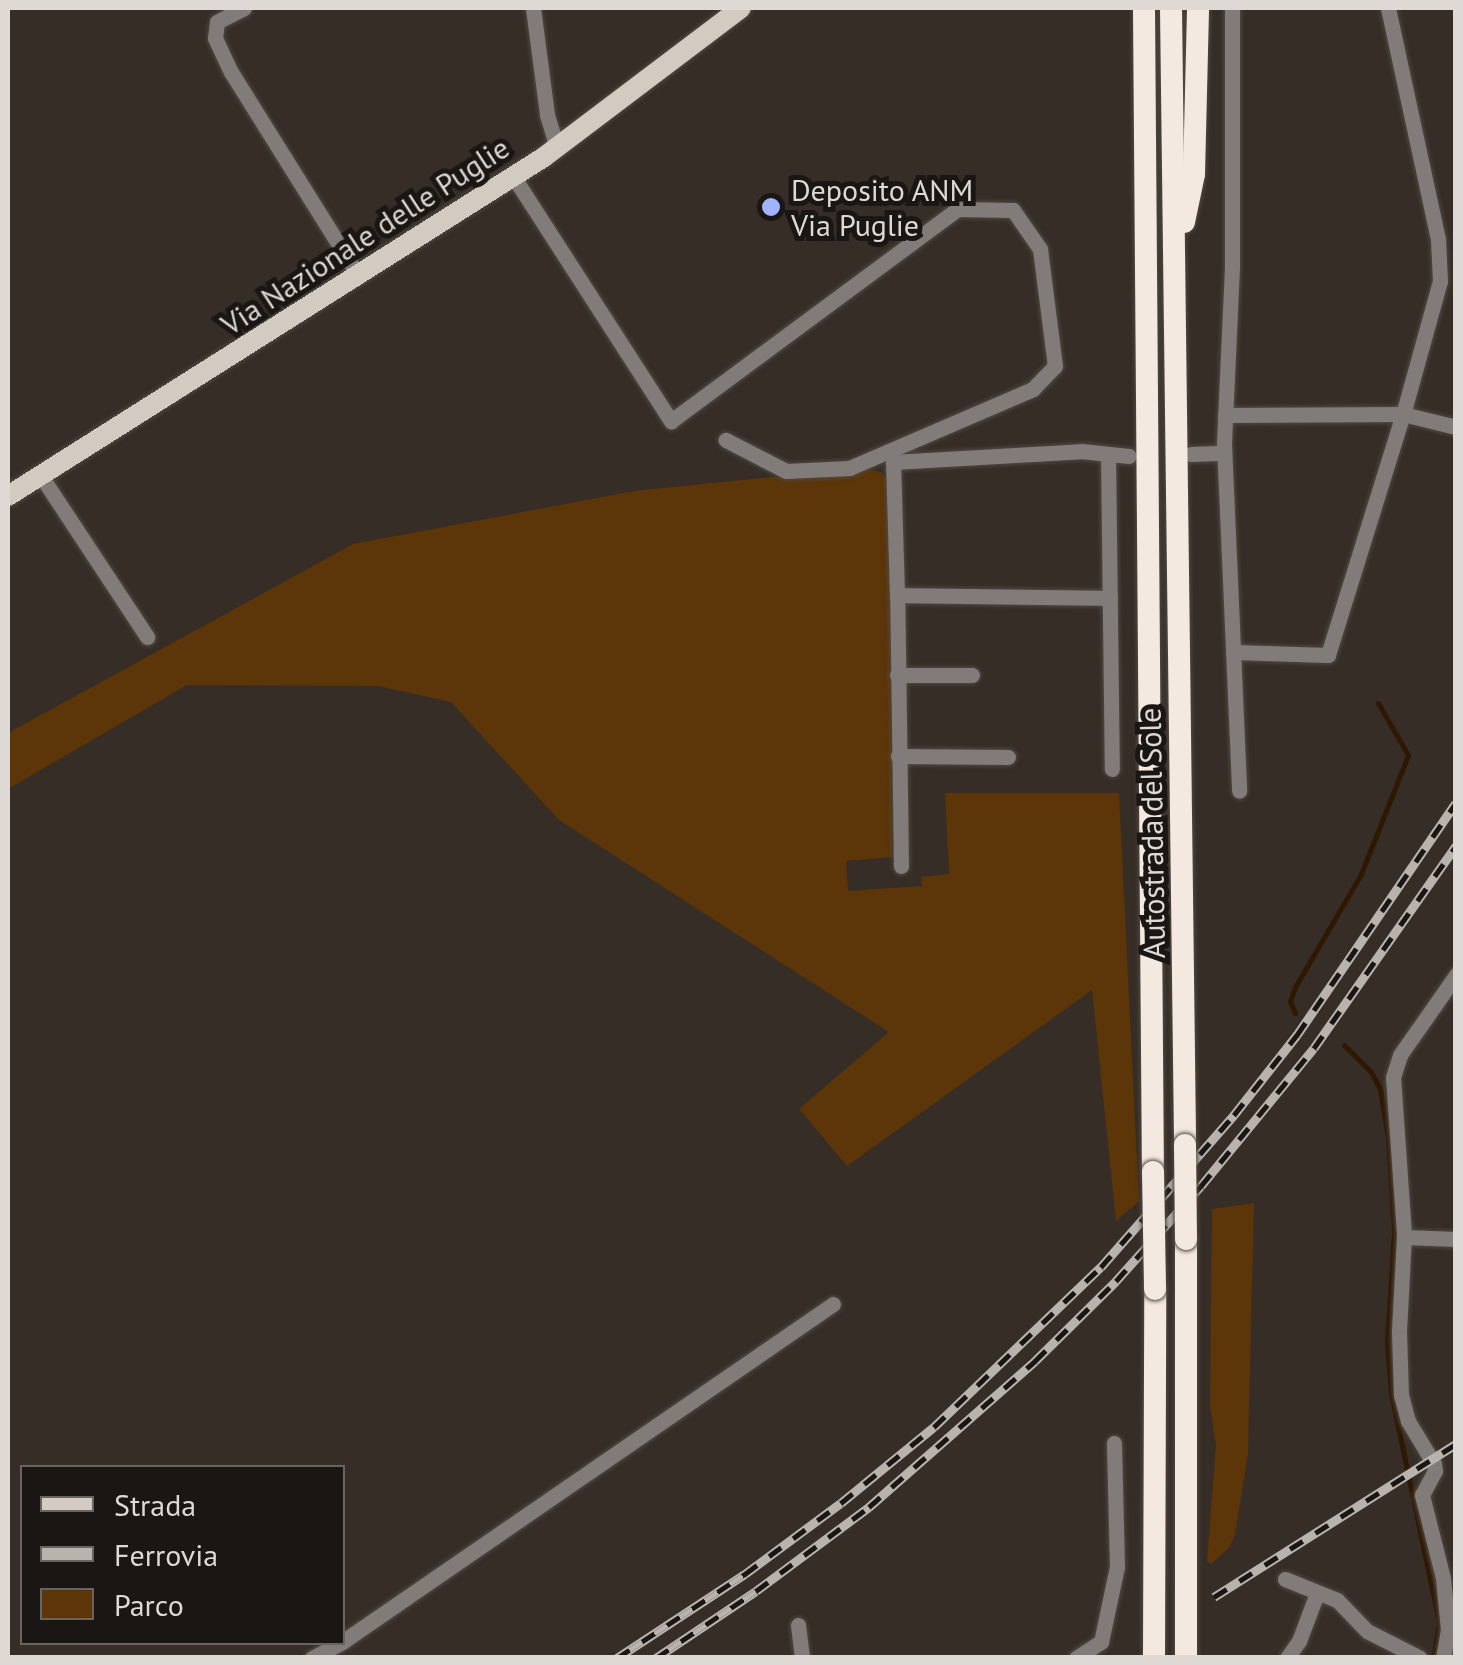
<!DOCTYPE html>
<html>
<head>
<meta charset="utf-8">
<style>
  body { margin:0 }
  #map { position:relative; width:1463px; height:1665px; overflow:hidden; background:#352d26; font-family:"PT Sans",sans-serif }
  div>[style] { position:absolute }
  .green>* { inset:0; background:#5c3508 }
  .stream>* { height:5px; margin:-2.5px; padding:0 2.5px; transform-origin:2.5px; border-radius:2.5px; background:#2f1802 }
  .roads { filter:drop-shadow(0 0 2px #504942) drop-shadow(0 0 2px #504942) }
  .minor>* { height:15px; margin:-7.5px; padding:0 7.5px; transform-origin:7.5px; border-radius:7.5px; background:#817c79 }
  .major>* { height:20px; margin:-10px; padding:0 10px; transform-origin:10px; border-radius:10px; background:#d3cac2 }
  .highway>* { height:22px; margin:-11px; padding:0 11px; transform-origin:11px; border-radius:11px; background:#f4e9e0 }
  .rail>* { height:9px; margin-top:-4.5px; transform-origin:0; background:repeating-linear-gradient(90deg,#1a1613 0 15px,#b9b3ad 0 30px); box-sizing:border-box; border-block:2px solid #b9b3ad }
  .bridges { filter:drop-shadow(0 0 2px #504942) drop-shadow(0 0 2px #504942) }
  .highway-bridge>* { height:22px; margin:-11px; padding:0 11px; transform-origin:11px; border-radius:11px; background:#f4e9e0 }
  .dots>* { width:28px; height:28px; translate:-50% -50%; box-sizing:border-box; border:5px solid #1a1613; border-radius:50% }
  span { translate:-50% -50%; white-space:nowrap; text-align:center; line-height:1.15; -webkit-text-stroke:10px #1a1613; paint-order:stroke }
  .poi-label { font-size:30px; color:#ded9d4 }
  .left { translate:0 -50%; text-align:left }
  .street-label { font-size:30px; color:#ded9d4 }
  .frame { position:absolute; inset:0; border:10px solid #ded9d4; pointer-events:none }
  .legend { position:absolute; left:20px; top:1465px; width:325px; height:180px; box-sizing:border-box; background:#1a1613; border:2px solid #686460; margin:0; padding:12px 18px; list-style:none; font-size:30px; color:#ded9d4 }
  .legend li { display:flex; align-items:center; gap:20px; height:50px }
  .legend b { width:50px; border:2px solid #686460 }
</style>
</head>
<body>
<div id="map">
  <div class="green">
    <div style="clip-path:polygon(860px 468px,881px 472px,890px 485px,892px 857px,846px 861px,848px 891px,922px 886px,921px 877px,949px 874px,945px 793px,1119px 793px,1139px 1201px,1116px 1221px,1092px 990px,847px 1166px,799px 1109px,889px 1032px,559px 820px,451px 702px,378px 686px,187px 685px,8px 789px,8px 733px,353px 544px,634px 491px)"></div>
    <div style="clip-path:polygon(1254px 1203px,1248px 1454px,1235px 1534px,1230px 1547px,1211px 1564px,1207px 1561px,1216px 1446px,1210px 1406px,1212px 1209px)"></div>
  </div>
  <div class="stream">
    <div style="left:1295px;top:1013px;width:13px;rotate:-113deg"></div>
    <div style="left:1290px;top:1001px;width:15px;rotate:-70deg"></div>
    <div style="left:1295px;top:987px;width:131px;rotate:-59.7deg"></div>
    <div style="left:1361px;top:874px;width:128px;rotate:-68.4deg"></div>
    <div style="left:1408px;top:755px;width:60px;rotate:-120deg"></div>
    <div style="left:1344px;top:1045px;width:38px;rotate:45deg"></div>
    <div style="left:1371px;top:1072px;width:19px;rotate:62deg"></div>
    <div style="left:1380px;top:1089px;width:50px;rotate:80.7deg"></div>
    <div style="left:1388px;top:1138px;width:94px;rotate:86.3deg"></div>
    <div style="left:1394px;top:1232px;width:110px;rotate:93.6deg"></div>
    <div style="left:1387px;top:1342px;width:51px;rotate:85.5deg"></div>
    <div style="left:1391px;top:1393px;width:234px;rotate:78.2deg"></div>
    <div style="left:1439px;top:1622px;width:36px;rotate:99deg"></div>
  </div>
  <div class="roads">
    <div class="minor">
      <div style="left:244px;top:8px;width:30px;rotate:153deg"></div>
      <div style="left:217px;top:22px;width:16px;rotate:97deg"></div>
      <div style="left:215px;top:38px;width:38px;rotate:65deg"></div>
      <div style="left:231px;top:72px;width:239px;rotate:58deg"></div>
      <div style="left:533px;top:8px;width:108px;rotate:82.5deg"></div>
      <div style="left:547px;top:115px;width:34px;rotate:73deg"></div>
      <div style="left:1232px;top:8px;width:259px;rotate:90deg"></div>
      <div style="left:1232px;top:267px;width:176px;rotate:92.6deg"></div>
      <div style="left:1224px;top:443px;width:348px;rotate:87.5deg"></div>
      <div style="left:1388px;top:8px;width:236px;rotate:77.8deg"></div>
      <div style="left:1438px;top:239px;width:42px;rotate:87.3deg"></div>
      <div style="left:1440px;top:281px;width:138px;rotate:105.5deg"></div>
      <div style="left:1403px;top:414px;width:55px;rotate:13.8deg"></div>
      <div style="left:513px;top:176px;width:292px;rotate:57.2deg"></div>
      <div style="left:671px;top:421px;width:356px;rotate:-36.5deg"></div>
      <div style="left:957px;top:209px;width:56px;rotate:1deg"></div>
      <div style="left:1013px;top:210px;width:47px;rotate:55.3deg"></div>
      <div style="left:1040px;top:249px;width:118px;rotate:82.7deg"></div>
      <div style="left:1055px;top:366px;width:32px;rotate:134deg"></div>
      <div style="left:1033px;top:389px;width:199px;rotate:156.7deg"></div>
      <div style="left:850px;top:468px;width:64px;rotate:177.3deg"></div>
      <div style="left:786px;top:471px;width:68px;rotate:-152.7deg"></div>
      <div style="left:1225px;top:415px;width:178px;rotate:-0.3deg"></div>
      <div style="left:1403px;top:414px;width:252px;rotate:107.3deg"></div>
      <div style="left:1328px;top:655px;width:95px;rotate:-178.2deg"></div>
      <div style="left:1108px;top:454px;width:315px;rotate:89.3deg"></div>
      <div style="left:1191px;top:454px;width:33px;rotate:-2deg"></div>
      <div style="left:41px;top:476px;width:193px;rotate:56.6deg"></div>
      <div style="left:897px;top:595px;width:133px;rotate:-91.7deg"></div>
      <div style="left:893px;top:462px;width:188px;rotate:-3.3deg"></div>
      <div style="left:1081px;top:451px;width:48px;rotate:5.9deg"></div>
      <div style="left:897px;top:675px;width:75px"></div>
      <div style="left:898px;top:756px;width:110px;rotate:0.5deg"></div>
      <div style="left:901px;top:866px;width:271px;rotate:-90.8deg"></div>
      <div style="left:897px;top:595px;width:213px;rotate:0.8deg"></div>
      <div style="left:1404px;top:1237px;width:52px;rotate:2.2deg"></div>
      <div style="left:1285px;top:1579px;width:56px;rotate:22deg"></div>
      <div style="left:1337px;top:1600px;width:43px;rotate:45.9deg"></div>
      <div style="left:1367px;top:1631px;width:59px;rotate:27deg"></div>
      <div style="left:798px;top:1625px;width:33px;rotate:83deg"></div>
      <div style="left:342px;top:1642px;width:596px;rotate:-34.54deg"></div>
      <div style="left:312px;top:1658px;width:34px;rotate:-28deg"></div>
      <div style="left:1076px;top:1658px;width:30px;rotate:-33deg"></div>
      <div style="left:1101px;top:1642px;width:77px;rotate:-78deg"></div>
      <div style="left:1117px;top:1567px;width:124px;rotate:-91.4deg"></div>
      <div style="left:1287px;top:1658px;width:21px;rotate:-55deg"></div>
      <div style="left:1299px;top:1641px;width:51px;rotate:-69.4deg"></div>
      <div style="left:1443px;top:1658px;width:28px;rotate:-80deg"></div>
      <div style="left:1448px;top:1630px;width:52px;rotate:-95.5deg"></div>
      <div style="left:1443px;top:1578px;width:86px;rotate:-104.2deg"></div>
      <div style="left:1422px;top:1495px;width:27px;rotate:-62deg"></div>
      <div style="left:1435px;top:1471px;width:7px;rotate:-98deg"></div>
      <div style="left:1434px;top:1464px;width:50px;rotate:-121.2deg"></div>
      <div style="left:1408px;top:1421px;width:27px;rotate:-105deg"></div>
      <div style="left:1401px;top:1395px;width:64px;rotate:-91.8deg"></div>
      <div style="left:1399px;top:1331px;width:97px;rotate:-87deg"></div>
      <div style="left:1404px;top:1234px;width:157px;rotate:-94deg"></div>
      <div style="left:1393px;top:1077px;width:23px;rotate:-72deg"></div>
      <div style="left:1400px;top:1055px;width:98px;rotate:-55deg"></div>
    </div>
    <div class="major">
      <div style="left:8px;top:496px;width:634px;rotate:-32.31deg"></div>
      <div style="left:544px;top:157px;width:247px;rotate:-37.1deg"></div>
    </div>
    <div class="highway">
      <div style="left:1144px;top:8px;width:1164px;rotate:89.56deg"></div>
      <div style="left:1171px;top:8px;width:1137px;rotate:89.29deg"></div>
      <div style="left:1184px;top:222px;width:49px;rotate:-78.2deg"></div>
      <div style="left:1194px;top:174px;width:166px;rotate:-88.6deg"></div>
      <div style="left:1154px;top:1658px;width:369px;rotate:-89.8deg"></div>
      <div style="left:1186px;top:1658px;width:419px;rotate:-90deg"></div>
    </div>
  </div>
  <div class="rail">
    <div style="left:1214px;top:1597px;width:286px;rotate:-32.3deg"></div>
    <div style="left:617px;top:1658px;width:153px;rotate:-33.3deg"></div>
    <div style="left:745px;top:1574px;width:119px;rotate:-36.5deg"></div>
    <div style="left:841px;top:1503px;width:120px;rotate:-39.3deg"></div>
    <div style="left:934px;top:1427px;width:231px;rotate:-43.8deg"></div>
    <div style="left:1101px;top:1267px;width:202px;rotate:-48.8deg"></div>
    <div style="left:1234px;top:1115px;width:102px;rotate:-51.8deg"></div>
    <div style="left:1297px;top:1035px;width:281px;rotate:-55.6deg"></div>
    <div style="left:656px;top:1658px;width:120px;rotate:-33.8deg"></div>
    <div style="left:756px;top:1591px;width:141px;rotate:-36.6deg"></div>
    <div style="left:869px;top:1507px;width:221px;rotate:-41.3deg"></div>
    <div style="left:1035px;top:1361px;width:114px;rotate:-44.6deg"></div>
    <div style="left:1116px;top:1281px;width:127px;rotate:-48.2deg"></div>
    <div style="left:1201px;top:1186px;width:178px;rotate:-50.7deg"></div>
    <div style="left:1314px;top:1048px;width:247px;rotate:-54.9deg"></div>
  </div>
  <div class="bridges">
    <div class="highway-bridge">
      <div style="left:1185px;top:1145px;width:94px;rotate:89.4deg"></div>
      <div style="left:1153px;top:1172px;width:117px;rotate:89deg"></div>
    </div>
  </div>
  <div class="dots">
    <div style="left:771px;top:207px;background:#a0b3fd"></div>
  </div>
  <div class="poi-label">
    <span class="left" style="left:791px;top:207px">Deposito ANM<br>Via Puglie</span>
  </div>
  <div class="street-label">
    <span style="left:365px;top:236px;rotate:-33deg">Via Nazionale delle Puglie</span>
    <span style="left:1152px;top:833px;rotate:-91deg">Autostrada del Sole</span>
  </div>
  <div class="frame"></div>
  <ul class="legend">
  <li><b style="height:12px;background:#d3cac2"></b>Strada</li>
  <li><b style="height:12px;background:#b9b3ad"></b>Ferrovia</li>
  <li><b style="height:28px;background:#5c3508"></b>Parco</li>
  </ul>
</div>
</body>
</html>
